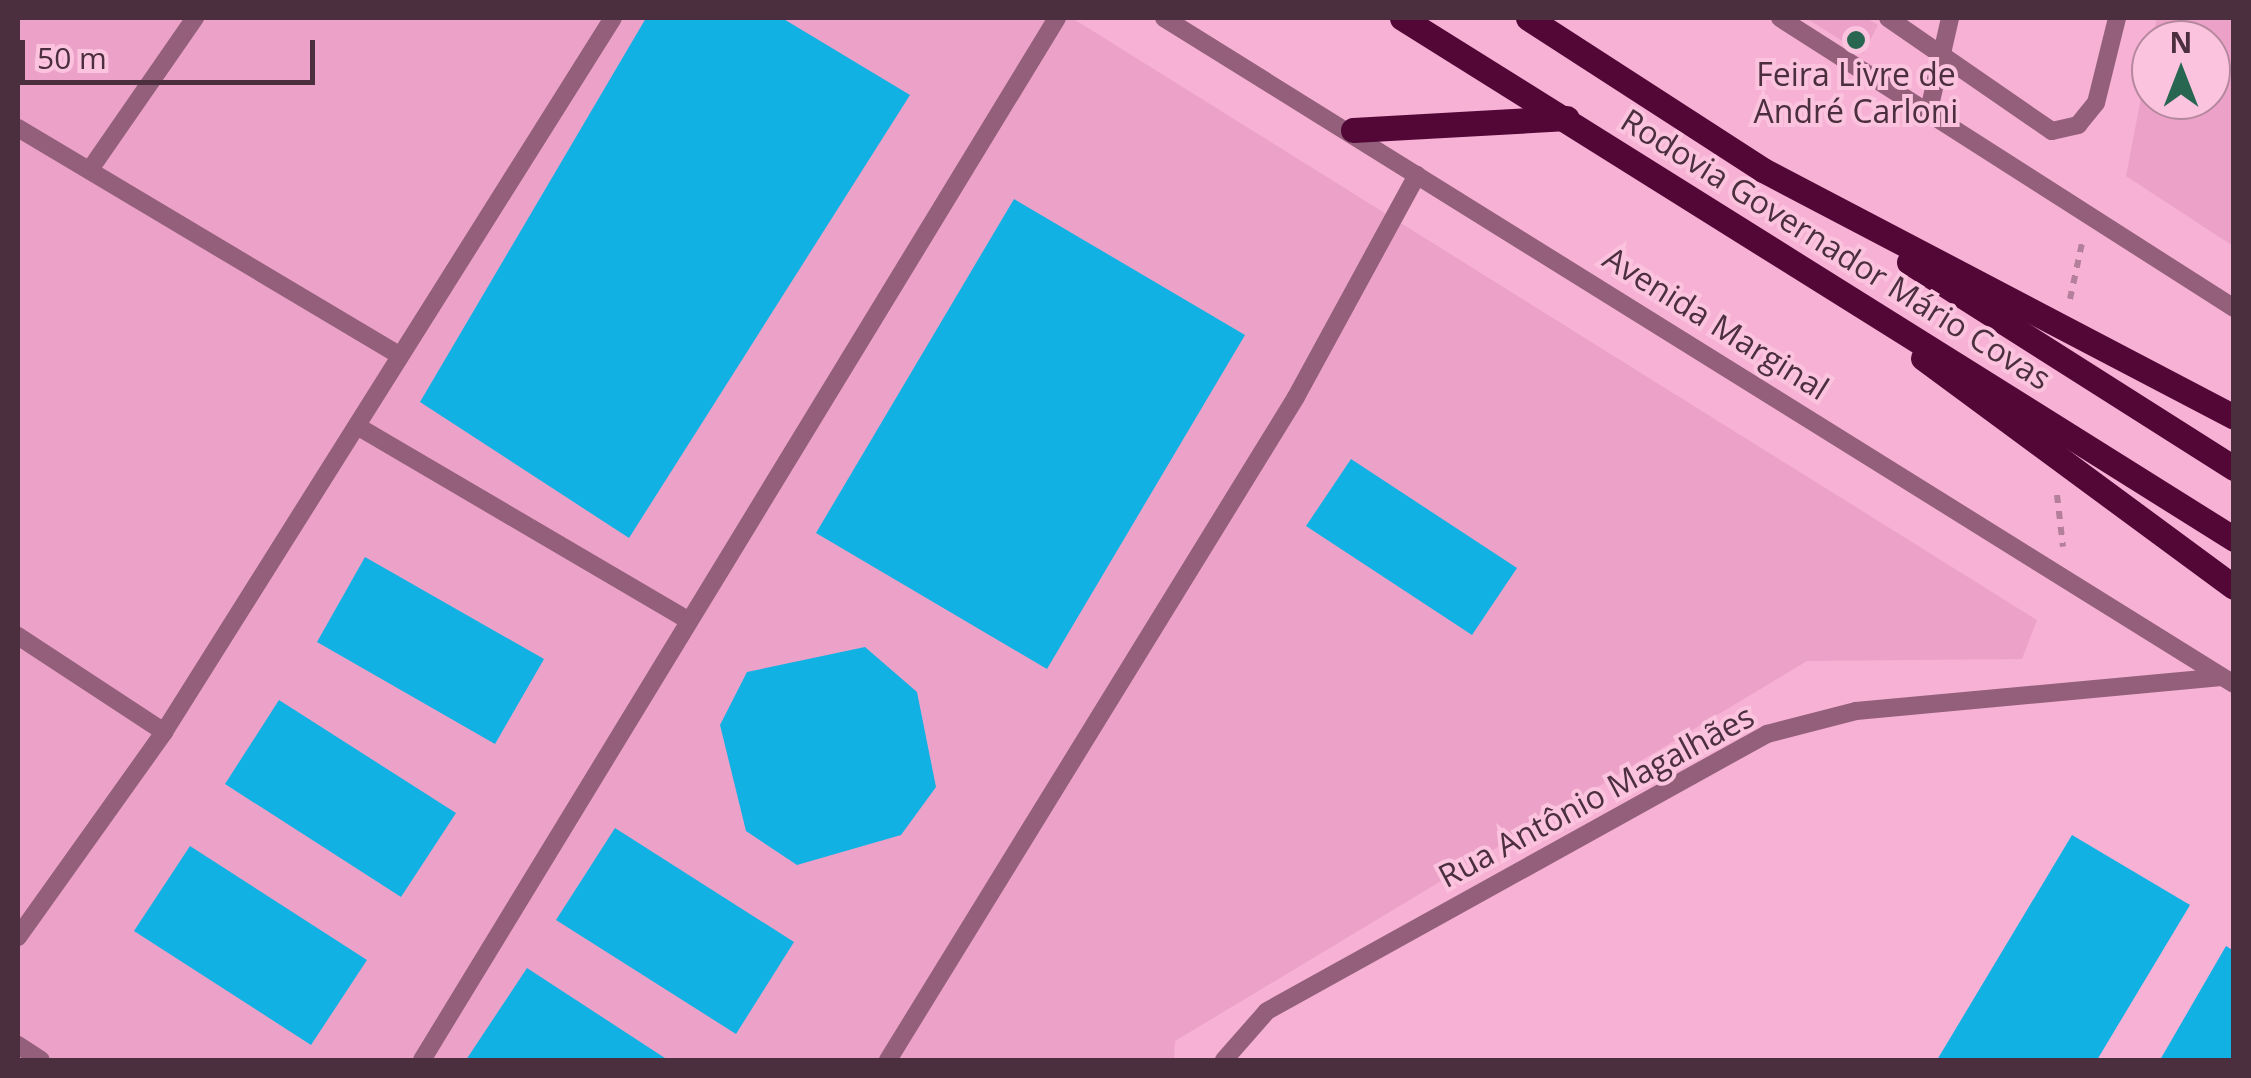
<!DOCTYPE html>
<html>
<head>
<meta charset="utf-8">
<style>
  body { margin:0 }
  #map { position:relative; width:2251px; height:1078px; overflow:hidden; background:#f6b1d4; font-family:"Open Sans",sans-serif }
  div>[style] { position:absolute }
  .built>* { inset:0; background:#eca2c8 }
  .building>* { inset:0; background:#11b1e3 }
  .path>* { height:6px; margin-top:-3px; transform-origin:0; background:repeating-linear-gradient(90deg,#b47f9a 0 8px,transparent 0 16px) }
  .minor>* { height:18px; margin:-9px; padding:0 9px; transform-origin:9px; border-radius:9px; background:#935f7a }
  .major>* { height:25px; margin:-12.5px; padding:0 12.5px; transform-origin:12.5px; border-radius:12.5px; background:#520737 }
  .dots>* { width:28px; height:28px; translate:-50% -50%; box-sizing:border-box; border:5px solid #fbc3de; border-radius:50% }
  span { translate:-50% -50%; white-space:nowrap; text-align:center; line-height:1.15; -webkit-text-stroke:8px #fbc3de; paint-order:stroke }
  .poi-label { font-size:32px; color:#4b2f3e }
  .street-label { font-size:32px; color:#4b2f3e }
  .frame { position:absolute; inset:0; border:20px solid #4b2f3e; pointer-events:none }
  .north { position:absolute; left:2131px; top:20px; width:100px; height:100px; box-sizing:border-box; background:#fbc3de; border:2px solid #b5889e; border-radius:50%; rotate:0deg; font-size:28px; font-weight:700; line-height:40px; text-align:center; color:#4b2f3e }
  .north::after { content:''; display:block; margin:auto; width:35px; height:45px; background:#296651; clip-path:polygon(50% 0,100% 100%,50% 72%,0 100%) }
  .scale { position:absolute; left:20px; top:40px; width:295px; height:45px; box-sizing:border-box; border:5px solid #4b2f3e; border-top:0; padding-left:12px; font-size:30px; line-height:35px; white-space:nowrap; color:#4b2f3e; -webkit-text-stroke:8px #fbc3de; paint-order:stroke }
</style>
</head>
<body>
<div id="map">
  <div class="built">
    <div style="clip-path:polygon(18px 18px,1072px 18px,2037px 620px,2022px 659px,1807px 661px,1175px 1041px,1174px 1060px,18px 1060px)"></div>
    <div style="clip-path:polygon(1806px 18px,1866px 18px,1878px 25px,1863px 54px)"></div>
    <div style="clip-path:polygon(2157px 18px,2233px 18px,2233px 246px,2126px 176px,2151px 46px,2151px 100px,2211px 100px,2211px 40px,2152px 40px)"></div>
  </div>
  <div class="building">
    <div style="clip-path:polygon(646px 18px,782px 18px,910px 95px,629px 538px,420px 402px)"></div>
    <div style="clip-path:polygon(1014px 199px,1245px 335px,1047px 669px,816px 533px)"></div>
    <div style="clip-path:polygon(1351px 459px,1517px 568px,1472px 635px,1306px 526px)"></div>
    <div style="clip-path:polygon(365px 557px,544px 659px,495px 744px,317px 642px)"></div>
    <div style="clip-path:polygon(865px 647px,917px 692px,936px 787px,901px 835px,797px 865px,746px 831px,720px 725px,747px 672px)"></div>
    <div style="clip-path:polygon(279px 700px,456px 813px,401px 897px,225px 784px)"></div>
    <div style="clip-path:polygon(615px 828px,794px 942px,736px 1034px,556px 920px)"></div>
    <div style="clip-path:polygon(2072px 835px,2190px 905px,2097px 1060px,1937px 1060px)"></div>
    <div style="clip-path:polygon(190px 846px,367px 960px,311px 1045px,134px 931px)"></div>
    <div style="clip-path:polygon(2226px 946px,2234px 951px,2234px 1060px,2160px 1060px)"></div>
    <div style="clip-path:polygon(527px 968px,668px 1060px,466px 1060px)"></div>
  </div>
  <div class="path">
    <div style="left:2070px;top:299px;width:57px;rotate:-77.9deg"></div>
    <div style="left:2057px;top:495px;width:52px;rotate:83.4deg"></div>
  </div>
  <div class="minor">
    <div style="left:1164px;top:18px;width:1260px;rotate:31.9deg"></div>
    <div style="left:1780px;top:18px;width:539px;rotate:32.57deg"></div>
    <div style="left:1888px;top:18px;width:199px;rotate:34.6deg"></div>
    <div style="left:2052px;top:131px;width:27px;rotate:-13deg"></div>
    <div style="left:2078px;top:125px;width:28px;rotate:-51deg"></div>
    <div style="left:2096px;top:103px;width:88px;rotate:-76.1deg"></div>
    <div style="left:1929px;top:110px;width:94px;rotate:-77.1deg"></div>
    <div style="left:18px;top:128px;width:443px;rotate:30.8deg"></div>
    <div style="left:91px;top:168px;width:183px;rotate:-55.3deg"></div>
    <div style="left:357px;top:426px;width:385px;rotate:30.4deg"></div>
    <div style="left:18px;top:636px;width:175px;rotate:33.3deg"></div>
    <div style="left:18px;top:937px;width:252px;rotate:-54.5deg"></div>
    <div style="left:164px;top:732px;width:843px;rotate:-57.84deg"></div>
    <div style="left:18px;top:1045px;width:27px;rotate:33deg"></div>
    <div style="left:422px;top:1060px;width:1220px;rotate:-58.64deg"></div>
    <div style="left:888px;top:1060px;width:778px;rotate:-58.39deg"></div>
    <div style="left:1296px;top:397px;width:253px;rotate:-61.4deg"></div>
    <div style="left:1224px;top:1060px;width:65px;rotate:-48.7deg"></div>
    <div style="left:1267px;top:1011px;width:572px;rotate:-28.99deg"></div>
    <div style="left:1767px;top:734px;width:92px;rotate:-14.5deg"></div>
    <div style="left:1856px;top:711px;width:367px;rotate:-5.3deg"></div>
  </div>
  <div class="major">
    <div style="left:1402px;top:18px;width:982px;rotate:32.05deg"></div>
    <div style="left:1528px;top:18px;width:280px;rotate:32.9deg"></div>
    <div style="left:1763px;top:170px;width:532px;rotate:27.67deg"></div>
    <div style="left:1353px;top:130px;width:214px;rotate:-3.2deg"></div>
    <div style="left:1909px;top:262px;width:385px;rotate:32.4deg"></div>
    <div style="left:1923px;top:358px;width:386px;rotate:36.4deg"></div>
  </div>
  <div class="dots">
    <div style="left:1856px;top:40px;background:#296651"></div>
  </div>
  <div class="poi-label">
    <span style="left:1856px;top:93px">Feira Livre de<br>André Carloni</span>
  </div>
  <div class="street-label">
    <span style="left:1836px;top:249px;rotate:32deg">Rodovia Governador Mário Covas</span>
    <span style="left:1716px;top:323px;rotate:32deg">Avenida Marginal</span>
    <span style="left:1596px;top:796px;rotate:-28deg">Rua Antônio Magalhães</span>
  </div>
  <div class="frame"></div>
  <div class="north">N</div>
  <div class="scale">50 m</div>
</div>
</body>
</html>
